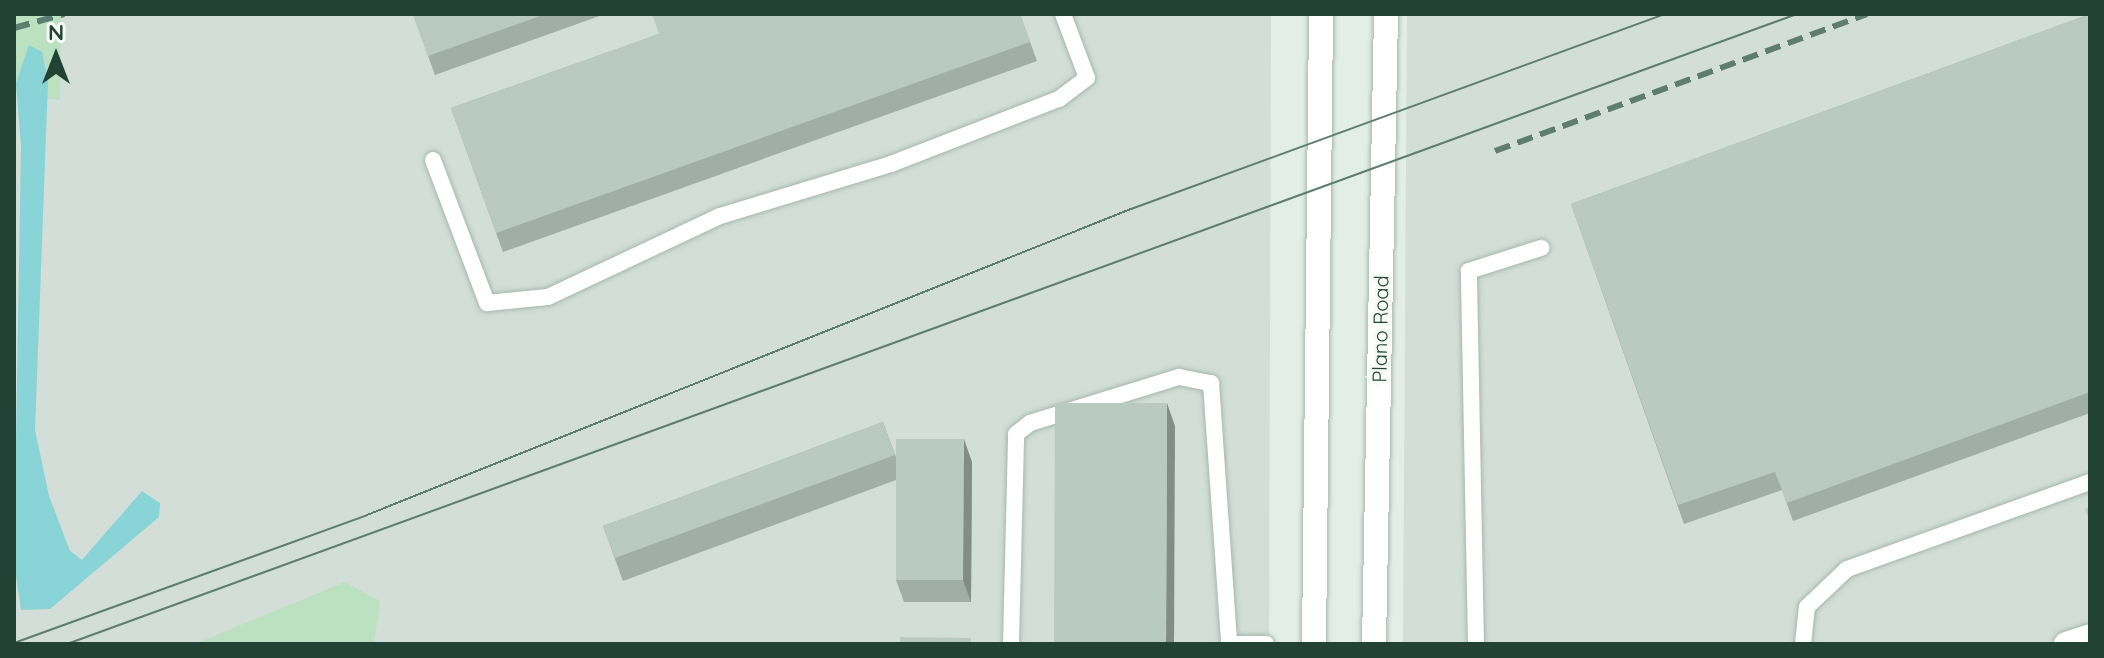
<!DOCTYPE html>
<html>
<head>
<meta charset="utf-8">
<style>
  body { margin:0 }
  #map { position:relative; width:2104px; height:658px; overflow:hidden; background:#e4eee8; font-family:Quicksand,sans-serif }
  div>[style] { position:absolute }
  .built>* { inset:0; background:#d2ded7 }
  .green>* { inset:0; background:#bbe1c1 }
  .water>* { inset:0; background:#88d4d7 }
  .roads { filter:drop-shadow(0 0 2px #a6b7af) drop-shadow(0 0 2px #a6b7af) }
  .lane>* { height:16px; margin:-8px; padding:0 8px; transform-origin:8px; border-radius:8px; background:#fff }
  .street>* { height:24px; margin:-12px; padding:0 12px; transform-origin:12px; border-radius:12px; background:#fff }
  .secondary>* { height:24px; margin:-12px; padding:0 12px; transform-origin:12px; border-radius:12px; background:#fff }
  .tram>* { height:2px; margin:-1px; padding:0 1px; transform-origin:1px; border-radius:1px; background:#5c7d70 }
  .rail>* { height:6px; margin-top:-3px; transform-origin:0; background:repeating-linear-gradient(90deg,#5c7d70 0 16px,transparent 0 24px) }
  .wall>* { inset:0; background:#9faea6 }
  .shaded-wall>* { inset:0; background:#828d87 }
  .building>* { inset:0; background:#b9cac1 }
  span { translate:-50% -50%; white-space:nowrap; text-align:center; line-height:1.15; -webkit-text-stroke:6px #f5faf7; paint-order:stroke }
  .street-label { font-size:20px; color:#214235 }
  .frame { position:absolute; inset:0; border:16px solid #214235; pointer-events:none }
  .north { position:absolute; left:16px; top:16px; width:80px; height:80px; -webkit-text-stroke:6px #f5faf7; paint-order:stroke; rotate:0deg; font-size:22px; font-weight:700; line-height:32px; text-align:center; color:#214235 }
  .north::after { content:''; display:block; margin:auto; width:28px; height:36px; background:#214235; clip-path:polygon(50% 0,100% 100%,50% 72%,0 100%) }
</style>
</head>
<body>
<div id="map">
  <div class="built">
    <div style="clip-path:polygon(14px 14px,1271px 14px,1269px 644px,14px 644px)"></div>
    <div style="clip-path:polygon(1407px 14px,2090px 14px,2090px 644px,1403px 644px)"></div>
  </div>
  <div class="green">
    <div style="clip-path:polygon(14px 14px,61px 14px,60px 100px,14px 94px)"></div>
    <div style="clip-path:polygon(345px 582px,380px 601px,374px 644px,195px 644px)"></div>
  </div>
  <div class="water">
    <div style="clip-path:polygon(29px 45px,42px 52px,48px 81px,35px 430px,49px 496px,70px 551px,82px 560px,142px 491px,160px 503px,159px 517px,50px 609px,21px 610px,14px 562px,21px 146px,16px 83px)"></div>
  </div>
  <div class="roads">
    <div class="lane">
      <div style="left:433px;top:160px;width:153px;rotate:69.3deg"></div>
      <div style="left:487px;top:303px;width:61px;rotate:-5.6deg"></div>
      <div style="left:548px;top:297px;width:190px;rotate:-25.2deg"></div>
      <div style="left:720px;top:216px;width:179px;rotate:-16.9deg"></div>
      <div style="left:891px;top:164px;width:180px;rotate:-21.2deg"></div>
      <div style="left:1059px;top:99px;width:35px;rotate:-37deg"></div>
      <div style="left:1087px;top:78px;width:68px;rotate:-110.6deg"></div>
      <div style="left:1011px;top:644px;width:210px;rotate:-88.6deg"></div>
      <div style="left:1016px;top:434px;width:18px;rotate:-38deg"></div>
      <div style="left:1030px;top:423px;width:156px;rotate:-17.2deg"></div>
      <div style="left:1179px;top:377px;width:33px;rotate:11deg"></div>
      <div style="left:1211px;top:383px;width:259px;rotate:86deg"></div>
      <div style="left:1229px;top:644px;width:37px"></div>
      <div style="left:1476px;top:644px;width:373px;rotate:-91.1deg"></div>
      <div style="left:1469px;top:271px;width:76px;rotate:-17.7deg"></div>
      <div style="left:1803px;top:644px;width:37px;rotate:-84deg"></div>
      <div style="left:1807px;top:607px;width:55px;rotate:-43.5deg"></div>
      <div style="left:1847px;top:569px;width:258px;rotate:-19.7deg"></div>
    </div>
    <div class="street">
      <div style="left:2066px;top:644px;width:25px;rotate:-18deg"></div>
    </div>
    <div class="secondary">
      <div style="left:1314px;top:644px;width:630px;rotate:-89.36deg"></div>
      <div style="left:1374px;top:644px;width:630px;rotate:-88.91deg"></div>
    </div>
  </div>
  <div class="tram">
    <div style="left:14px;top:643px;width:375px;rotate:-19.9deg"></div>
    <div style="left:367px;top:515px;width:823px;rotate:-21.83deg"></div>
    <div style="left:1131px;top:209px;width:568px;rotate:-20.06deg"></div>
    <div style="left:67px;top:644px;width:1841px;rotate:-20.01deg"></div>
  </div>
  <div class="rail">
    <div style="left:14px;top:28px;width:52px;rotate:-15.6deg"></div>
    <div style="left:1495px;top:151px;width:396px;rotate:-20.2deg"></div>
  </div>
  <div class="wall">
    <div style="clip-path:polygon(413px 14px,605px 14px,435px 75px)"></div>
    <div style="clip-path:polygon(1020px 14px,1037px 61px,503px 252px,451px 108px,659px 34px)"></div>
    <div style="clip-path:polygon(2090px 14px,2090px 413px,1793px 521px,1782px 490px,1684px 524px,1571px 204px)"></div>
    <div style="clip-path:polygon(883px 422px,896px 457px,972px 462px,971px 602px,904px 602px,896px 580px,896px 480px,623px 581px,603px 526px)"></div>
  </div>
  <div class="shaded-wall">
    <div style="clip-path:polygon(1167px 403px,1175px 426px,1174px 644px,1166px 644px)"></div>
    <div style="clip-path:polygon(964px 439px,972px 462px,971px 602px,963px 580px)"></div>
  </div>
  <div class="building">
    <div style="clip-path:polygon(413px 14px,546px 14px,428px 56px)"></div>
    <div style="clip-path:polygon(652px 14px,1020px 14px,1030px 42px,496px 233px,451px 108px,659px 34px)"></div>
    <div style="clip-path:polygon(2090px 14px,2090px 392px,1787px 503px,1775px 472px,1678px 505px,1571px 204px)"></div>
    <div style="clip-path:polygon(1055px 403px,1167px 403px,1166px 644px,1054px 644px)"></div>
    <div style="clip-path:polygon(883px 422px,895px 455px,615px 558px,603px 526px)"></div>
    <div style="clip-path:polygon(896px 439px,964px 439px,963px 580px,896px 580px)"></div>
    <div style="clip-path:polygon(2090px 507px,2090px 522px,2085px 509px)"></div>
    <div style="clip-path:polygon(900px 637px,971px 638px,971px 644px,900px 644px)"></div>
  </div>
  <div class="street-label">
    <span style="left:1380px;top:329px;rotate:-89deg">Plano Road</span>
  </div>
  <div class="frame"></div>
  <div class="north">N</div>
</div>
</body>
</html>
